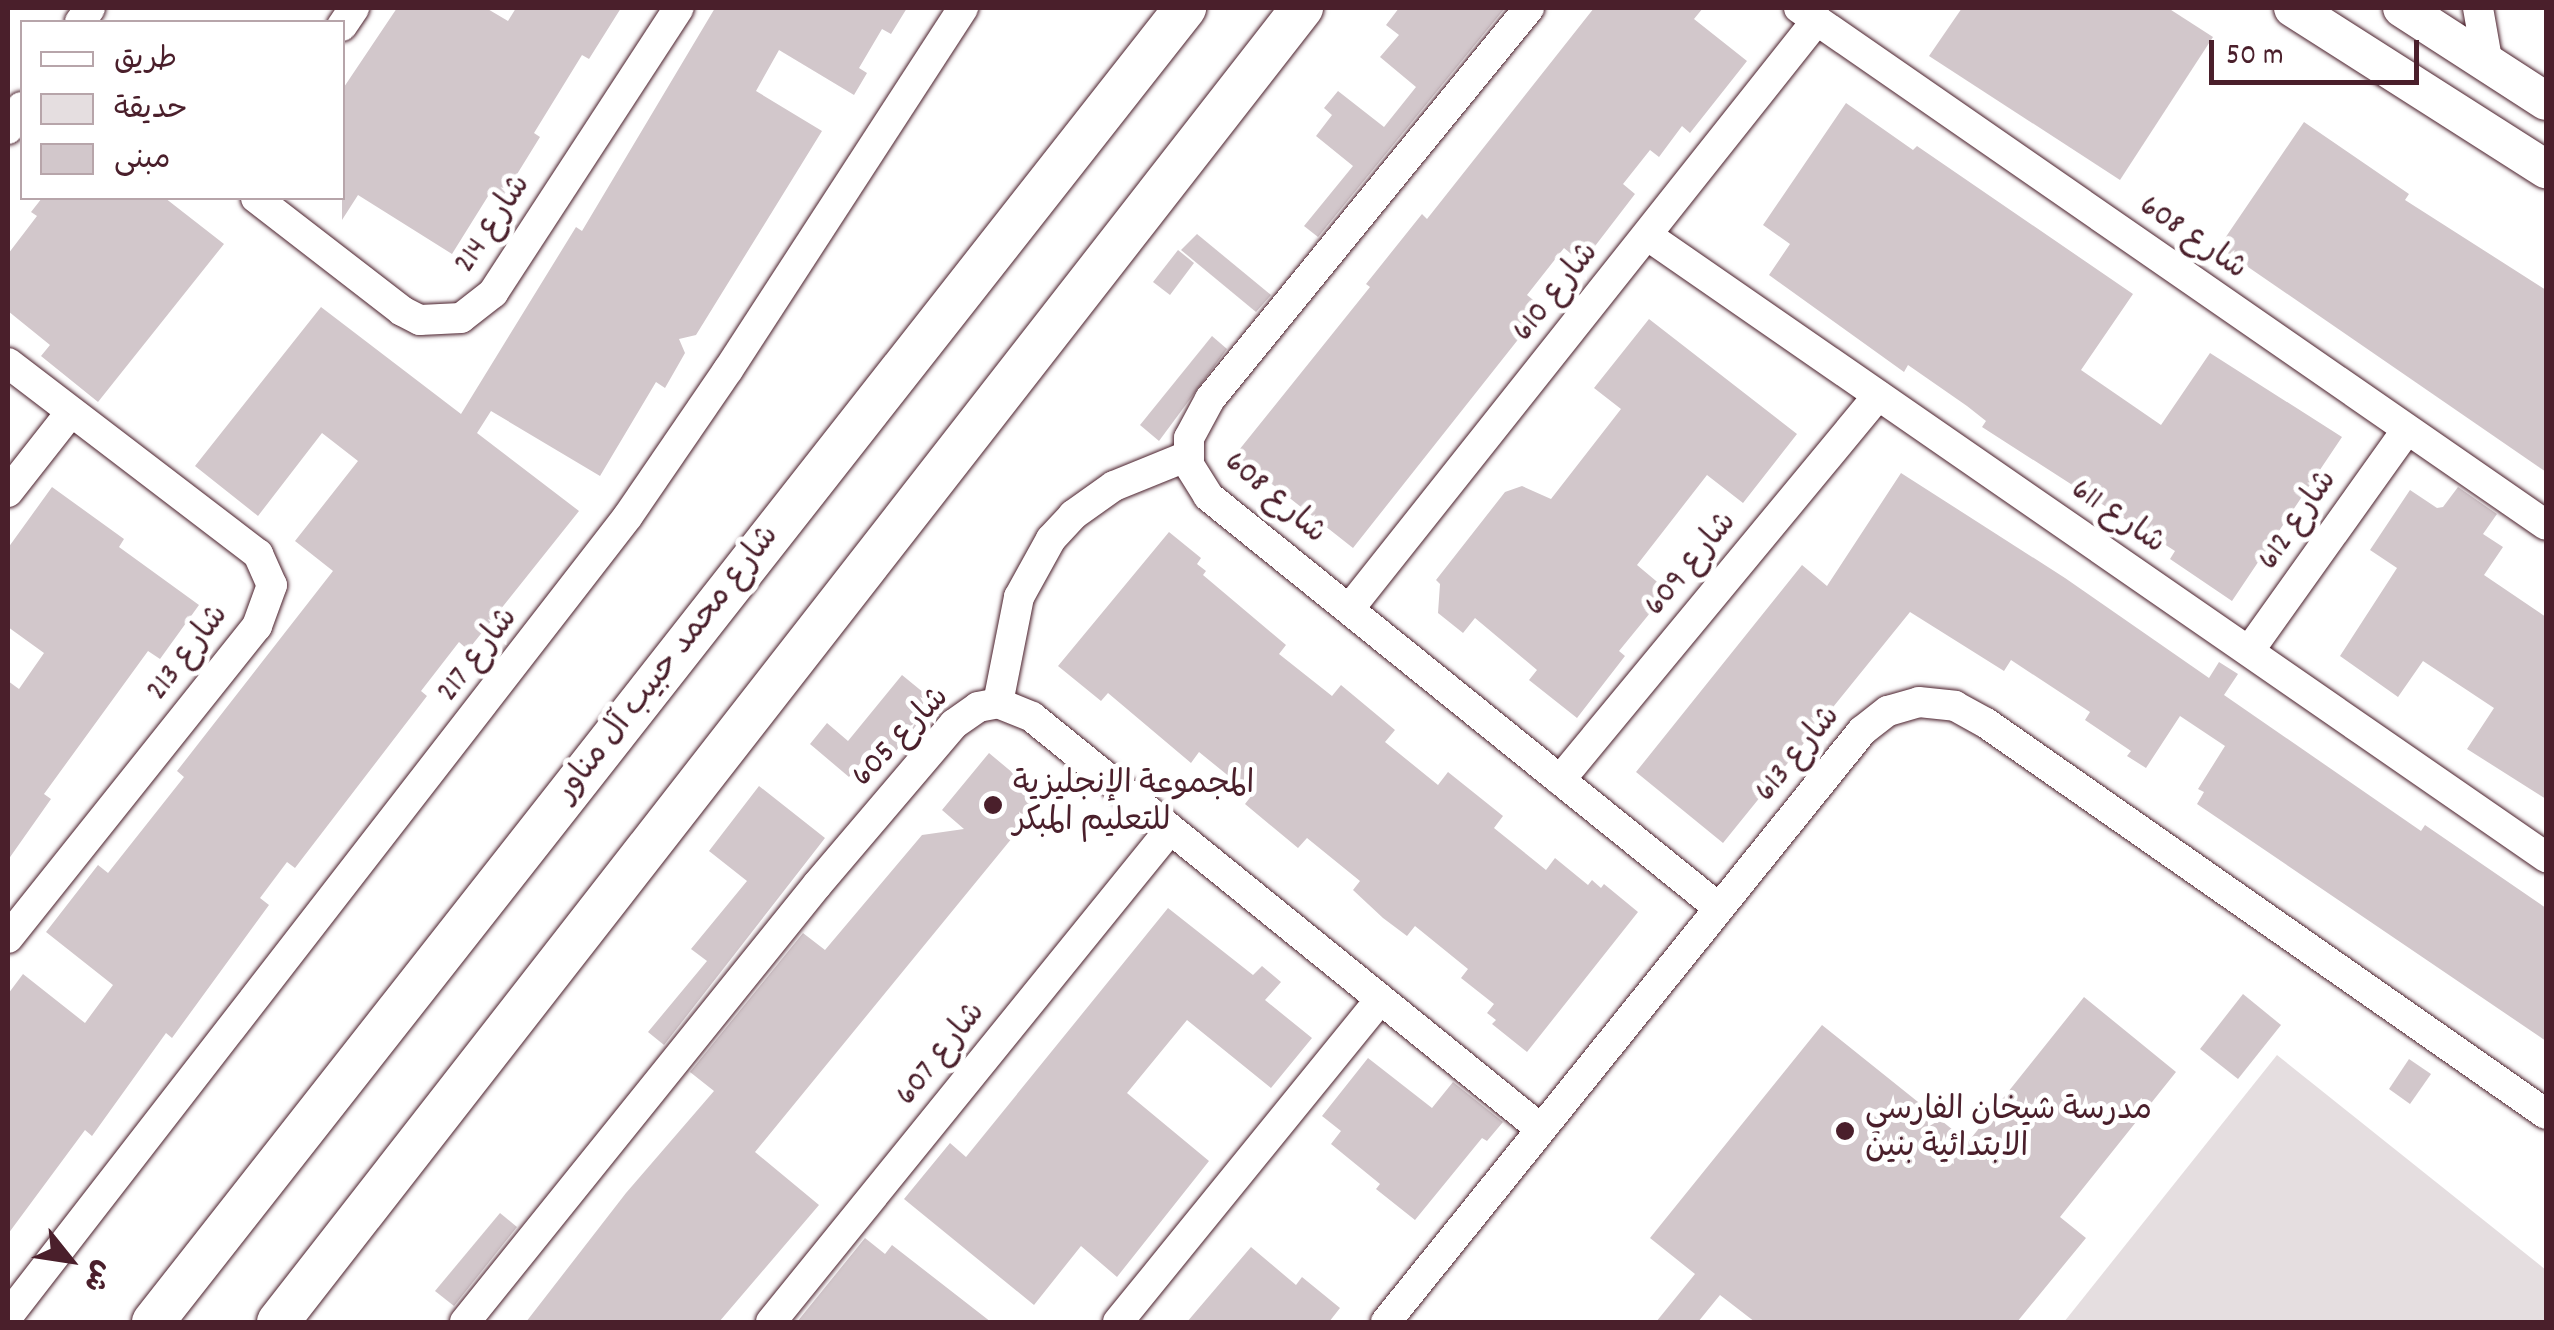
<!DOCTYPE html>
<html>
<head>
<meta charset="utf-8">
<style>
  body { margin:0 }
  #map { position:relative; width:2554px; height:1330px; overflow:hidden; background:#fff; font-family:Dekko,"Playpen Sans Arabic",sans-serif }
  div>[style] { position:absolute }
  .green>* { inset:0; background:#e5dee0 }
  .building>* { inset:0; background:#d2c7cb }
  .roads { filter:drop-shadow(0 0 2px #4a1f2b) drop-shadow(0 0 2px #4a1f2b) }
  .minor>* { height:30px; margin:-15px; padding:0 15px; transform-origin:15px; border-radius:15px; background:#fff }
  .tertiary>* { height:38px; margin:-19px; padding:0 19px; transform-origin:19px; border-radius:19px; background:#fff }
  .secondary>* { height:42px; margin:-21px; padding:0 21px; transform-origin:21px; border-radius:21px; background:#fff }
  .dots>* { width:28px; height:28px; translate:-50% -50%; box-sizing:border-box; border:5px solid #fff; border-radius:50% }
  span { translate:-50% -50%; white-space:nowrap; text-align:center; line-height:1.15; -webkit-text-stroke:10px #fff; paint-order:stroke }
  .street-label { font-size:32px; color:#4a1f2b }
  .poi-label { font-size:32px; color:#4a1f2b }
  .left { translate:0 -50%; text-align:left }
  .frame { position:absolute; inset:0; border:10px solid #4a1f2b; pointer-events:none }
  .legend { position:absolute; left:20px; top:20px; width:325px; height:180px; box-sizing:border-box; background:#fff; border:2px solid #b7a5aa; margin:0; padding:12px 18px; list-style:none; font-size:30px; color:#4a1f2b }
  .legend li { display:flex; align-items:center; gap:20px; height:50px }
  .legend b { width:50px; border:2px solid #b7a5aa }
  .north { position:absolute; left:20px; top:1210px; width:100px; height:100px; -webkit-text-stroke:8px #fff; paint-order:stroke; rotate:120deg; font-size:28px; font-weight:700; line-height:40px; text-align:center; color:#4a1f2b }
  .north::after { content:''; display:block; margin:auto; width:35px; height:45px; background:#4a1f2b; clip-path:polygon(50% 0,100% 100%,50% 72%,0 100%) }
  .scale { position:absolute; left:2209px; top:40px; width:210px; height:45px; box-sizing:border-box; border:5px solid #4a1f2b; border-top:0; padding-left:12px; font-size:30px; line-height:35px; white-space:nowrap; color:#4a1f2b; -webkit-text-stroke:8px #fff; paint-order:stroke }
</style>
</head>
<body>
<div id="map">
  <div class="green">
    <div style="clip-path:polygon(2277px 1055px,2546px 1270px,2546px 1322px,2064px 1322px)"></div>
  </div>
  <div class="building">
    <div style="clip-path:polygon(397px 8px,486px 8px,508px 21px,516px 8px,621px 8px,589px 59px,582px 55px,534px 133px,540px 137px,501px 200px,490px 193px,452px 254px,358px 195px,342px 220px,342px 90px)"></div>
    <div style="clip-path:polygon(715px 8px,907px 8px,891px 34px,882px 29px,859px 68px,867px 73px,854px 95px,779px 50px,756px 91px,822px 131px,696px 335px,679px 339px,685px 353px,665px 388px,656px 382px,600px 476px,491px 411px,477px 433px,579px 511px,468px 650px,459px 642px,421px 691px,427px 696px,295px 868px,287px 862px,260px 898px,269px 905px,172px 1038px,166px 1033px,92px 1136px,85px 1130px,8px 1234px,8px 994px,23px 974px,85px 1023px,113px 985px,46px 932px,98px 865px,108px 873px,184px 777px,177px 771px,333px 571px,295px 541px,358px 461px,322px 433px,258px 516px,195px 466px,321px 307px,461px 414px,576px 227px,582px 231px)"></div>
    <div style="clip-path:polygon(1399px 8px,1505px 8px,1318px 237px,1304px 226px,1353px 166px,1316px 136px,1332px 115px,1324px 108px,1338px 91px,1384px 127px,1416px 87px,1380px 57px,1399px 35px,1386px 25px)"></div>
    <div style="clip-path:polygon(1594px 8px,1703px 8px,1694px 19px,1747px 61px,1690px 133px,1682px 126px,1659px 157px,1650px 150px,1623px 184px,1635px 194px,1582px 263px,1564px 248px,1527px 295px,1543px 308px,1353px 548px,1235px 455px,1370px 287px,1366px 284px,1422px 214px,1427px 219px)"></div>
    <div style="clip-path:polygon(1962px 8px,2168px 8px,2213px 37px,2120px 180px,1929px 56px)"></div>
    <div style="clip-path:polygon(1846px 103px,1913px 150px,1917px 146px,2133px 294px,2081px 370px,2161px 425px,2210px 353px,2342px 437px,2232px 601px,2170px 559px,2175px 551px,1982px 427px,1986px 421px,1967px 406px,1908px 365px,1904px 372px,1769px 275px,1790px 244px,1763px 225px)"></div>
    <div style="clip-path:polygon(2304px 122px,2409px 194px,2405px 200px,2546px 290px,2546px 472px,2219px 247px)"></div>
    <div style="clip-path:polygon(42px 198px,165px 198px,224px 244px,98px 402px,41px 356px,50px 345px,8px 311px,8px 254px,37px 216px,31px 212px)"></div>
    <div style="clip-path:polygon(1197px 234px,1271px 295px,1256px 312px,1181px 250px)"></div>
    <div style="clip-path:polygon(1178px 250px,1194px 263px,1170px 295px,1153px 282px)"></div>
    <div style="clip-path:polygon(1649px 319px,1797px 434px,1743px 503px,1707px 475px,1637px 565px,1668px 591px,1619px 651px,1625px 656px,1577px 718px,1529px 680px,1537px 670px,1475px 618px,1463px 633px,1438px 613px,1440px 584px,1436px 580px,1505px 492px,1522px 486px,1551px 499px,1621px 409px,1594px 388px)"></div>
    <div style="clip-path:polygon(1212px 336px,1227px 349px,1159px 441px,1140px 425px)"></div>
    <div style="clip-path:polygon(1901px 473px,2065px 578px,2209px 678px,2219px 662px,2238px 674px,2224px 695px,2421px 831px,2425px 825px,2546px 908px,2546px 1041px,2197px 804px,2204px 792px,2198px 789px,2225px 746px,2180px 716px,2146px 768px,2127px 756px,2131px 751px,2085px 720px,2090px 712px,2011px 660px,2004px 671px,1910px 612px,1723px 843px,1636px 772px,1802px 565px,1827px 586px)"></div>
    <div style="clip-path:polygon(52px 487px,124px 539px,119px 547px,199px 605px,160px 659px,148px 651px,44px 794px,51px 799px,8px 860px,8px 681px,19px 689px,44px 653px,8px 627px,8px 548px)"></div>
    <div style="clip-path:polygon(2458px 487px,2497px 514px,2483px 534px,2503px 547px,2484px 575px,2546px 617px,2546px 799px,2467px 749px,2494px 708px,2423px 661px,2398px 697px,2340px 656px,2397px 568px,2370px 550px,2410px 490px,2437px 508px,2443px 507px)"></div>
    <div style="clip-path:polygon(1169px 532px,1201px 558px,1197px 564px,1206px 571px,1203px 575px,1286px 645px,1279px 654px,1332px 696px,1341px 685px,1395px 730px,1385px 742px,1438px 785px,1448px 772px,1503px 816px,1494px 828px,1546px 870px,1555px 858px,1588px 885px,1592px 880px,1601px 888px,1604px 884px,1638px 912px,1527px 1052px,1492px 1024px,1496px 1020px,1487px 1013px,1494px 1004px,1461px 978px,1468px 969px,1415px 926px,1407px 936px,1383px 918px,1353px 890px,1360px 881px,1307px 838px,1298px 848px,1245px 804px,1252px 795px,1199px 752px,1191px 763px,1108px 693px,1101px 701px,1058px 666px)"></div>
    <div style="clip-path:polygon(902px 675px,935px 702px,887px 762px,871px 750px,849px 777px,810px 744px,827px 723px,848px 741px)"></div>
    <div style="clip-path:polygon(989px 753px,1044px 799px,755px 1152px,819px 1205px,719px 1322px,526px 1322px,626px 1193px,714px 1091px,690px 1072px,803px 933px,825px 950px,922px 835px,964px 829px,942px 810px)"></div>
    <div style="clip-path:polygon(759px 786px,825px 838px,664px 1045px,648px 1032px,707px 961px,691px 949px,747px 881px,709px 851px)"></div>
    <div style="clip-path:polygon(1168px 908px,1253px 975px,1262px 966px,1281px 982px,1265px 1000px,1312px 1038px,1271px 1088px,1187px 1020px,1127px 1093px,1209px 1161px,1117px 1277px,1081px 1246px,1034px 1305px,904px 1199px,950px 1143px,966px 1157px)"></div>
    <div style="clip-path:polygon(2243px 994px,2281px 1025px,2238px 1079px,2200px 1049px)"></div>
    <div style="clip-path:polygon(2084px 997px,2176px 1072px,2060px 1217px,2086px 1238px,2017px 1322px,1755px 1322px,1720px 1295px,1698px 1322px,1656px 1322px,1695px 1274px,1650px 1238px,1822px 1025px,1968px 1142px)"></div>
    <div style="clip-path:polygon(1368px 1058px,1432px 1108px,1453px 1082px,1503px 1122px,1487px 1141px,1482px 1138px,1415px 1220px,1376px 1189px,1380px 1184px,1331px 1144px,1341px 1131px,1322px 1116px)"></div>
    <div style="clip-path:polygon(2409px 1059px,2431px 1074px,2410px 1104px,2389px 1089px)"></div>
    <div style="clip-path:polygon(500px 1213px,517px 1227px,454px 1306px,435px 1291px)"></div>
    <div style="clip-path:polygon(865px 1238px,885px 1254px,892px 1245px,991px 1322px,797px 1322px)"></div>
    <div style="clip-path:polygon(1251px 1247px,1296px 1285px,1302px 1277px,1340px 1308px,1329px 1322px,1187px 1322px)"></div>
  </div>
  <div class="roads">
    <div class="minor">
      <div style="left:1529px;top:8px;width:505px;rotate:129.21deg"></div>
      <div style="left:1210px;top:399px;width:44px;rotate:118.3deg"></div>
      <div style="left:1189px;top:438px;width:27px;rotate:90deg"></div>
      <div style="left:1189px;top:465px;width:36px;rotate:58deg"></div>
      <div style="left:1208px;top:496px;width:656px;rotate:38.88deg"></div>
      <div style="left:1799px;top:8px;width:908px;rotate:34.69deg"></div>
      <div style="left:2478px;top:8px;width:58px;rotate:80deg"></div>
      <div style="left:80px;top:22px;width:17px;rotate:-54deg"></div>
      <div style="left:342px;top:26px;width:22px;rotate:-56deg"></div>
      <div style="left:8px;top:129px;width:26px;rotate:-58deg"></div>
      <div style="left:256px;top:198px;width:185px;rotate:37.7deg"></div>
      <div style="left:402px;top:311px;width:20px;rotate:27deg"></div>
      <div style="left:420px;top:320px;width:41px;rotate:-2.8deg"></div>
      <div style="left:461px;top:318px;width:41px;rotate:-38deg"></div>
      <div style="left:493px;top:293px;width:340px;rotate:-56.9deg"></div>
      <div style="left:1648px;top:236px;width:1092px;rotate:34.67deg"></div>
      <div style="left:8px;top:363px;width:315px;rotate:37.4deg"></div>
      <div style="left:258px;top:554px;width:34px;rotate:66deg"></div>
      <div style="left:272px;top:585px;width:44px;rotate:110.1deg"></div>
      <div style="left:257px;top:626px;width:399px;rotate:128.6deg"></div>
      <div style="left:8px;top:492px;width:102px;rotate:-51.8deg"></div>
      <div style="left:1350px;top:608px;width:751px;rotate:-51.54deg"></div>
      <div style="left:2249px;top:651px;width:270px;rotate:-54.5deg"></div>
      <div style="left:998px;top:703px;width:108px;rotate:-78.8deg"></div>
      <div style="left:1019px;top:597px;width:66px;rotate:-61.1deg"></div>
      <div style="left:1051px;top:539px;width:33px;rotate:-47deg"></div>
      <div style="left:1073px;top:515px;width:50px;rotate:-35.3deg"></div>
      <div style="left:1114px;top:486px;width:80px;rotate:-22.1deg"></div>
      <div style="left:1560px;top:780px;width:499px;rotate:-50.4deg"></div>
      <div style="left:8px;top:1316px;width:1012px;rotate:-52.22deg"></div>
      <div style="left:628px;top:516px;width:177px;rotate:-55.6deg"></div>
      <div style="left:728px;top:370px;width:432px;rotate:-57deg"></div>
      <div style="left:465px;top:1322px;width:561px;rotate:-51.15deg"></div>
      <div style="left:817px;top:885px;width:211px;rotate:-49.6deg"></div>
      <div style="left:954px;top:724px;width:29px;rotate:-35deg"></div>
      <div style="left:978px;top:707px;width:20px;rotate:-11deg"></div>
      <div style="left:998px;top:703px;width:37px;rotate:22deg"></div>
      <div style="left:1032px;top:717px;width:655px;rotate:38.99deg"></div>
      <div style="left:771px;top:1322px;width:631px;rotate:-50.99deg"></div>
      <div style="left:1118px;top:1322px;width:414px;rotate:-50.9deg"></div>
      <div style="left:1386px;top:1322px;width:759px;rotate:-51.15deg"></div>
      <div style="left:1862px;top:731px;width:33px;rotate:-38deg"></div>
      <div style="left:1888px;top:711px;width:32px;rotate:-16deg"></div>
      <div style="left:1919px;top:702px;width:36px;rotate:6deg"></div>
      <div style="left:1955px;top:706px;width:35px;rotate:29deg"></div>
      <div style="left:1986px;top:723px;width:683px;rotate:34.92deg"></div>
    </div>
    <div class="tertiary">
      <div style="left:2293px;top:8px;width:300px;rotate:32.5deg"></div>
      <div style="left:2402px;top:8px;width:171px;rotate:32.9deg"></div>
    </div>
    <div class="secondary">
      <div style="left:153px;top:1322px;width:1671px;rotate:-51.85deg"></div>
      <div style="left:278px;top:1322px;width:1666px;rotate:-52.07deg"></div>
    </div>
  </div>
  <div class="dots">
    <div style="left:993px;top:805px;background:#4a1f2b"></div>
    <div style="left:1845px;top:1131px;background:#4a1f2b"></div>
  </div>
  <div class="street-label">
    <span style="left:494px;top:225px;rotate:-56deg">شارع 214</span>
    <span style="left:2192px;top:239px;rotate:35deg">شارع 608</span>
    <span style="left:1557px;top:293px;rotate:-51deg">شارع 610</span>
    <span style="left:1274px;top:499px;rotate:41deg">شارع 608</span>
    <span style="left:2117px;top:518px;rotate:35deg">شارع 611</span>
    <span style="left:2299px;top:521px;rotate:-55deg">شارع 612</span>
    <span style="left:1692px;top:565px;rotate:-50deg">شارع 609</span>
    <span style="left:189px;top:654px;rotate:-52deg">شارع 213</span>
    <span style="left:479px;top:656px;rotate:-52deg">شارع 217</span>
    <span style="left:669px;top:665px;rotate:-52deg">شارع محمد حبيب آل مناور</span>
    <span style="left:902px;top:738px;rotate:-46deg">شارع 605</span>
    <span style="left:1799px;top:755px;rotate:-50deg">شارع 613</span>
    <span style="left:942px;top:1055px;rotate:-51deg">شارع 607</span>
  </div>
  <div class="poi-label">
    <span class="left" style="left:1013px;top:805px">المجموعة الإنجليزية<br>للتعليم المبكر</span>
    <span class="left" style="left:1865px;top:1131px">مدرسة شيخان الفارسي<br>الابتدائية بنين</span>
  </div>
  <div class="frame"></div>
  <ul class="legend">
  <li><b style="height:12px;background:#fff"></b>طريق</li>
  <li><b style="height:28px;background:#e5dee0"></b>حديقة</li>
  <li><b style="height:28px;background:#d2c7cb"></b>مبنى</li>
  </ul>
  <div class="north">ش</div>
  <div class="scale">50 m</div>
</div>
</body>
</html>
